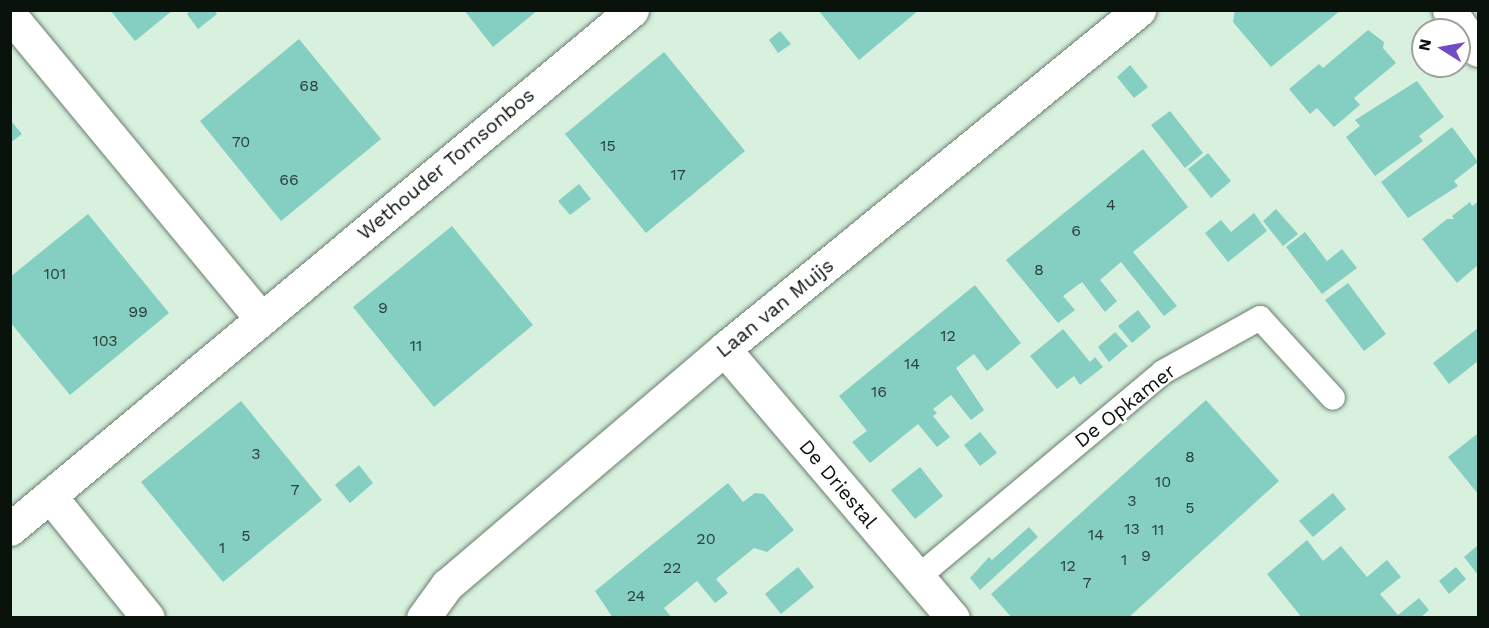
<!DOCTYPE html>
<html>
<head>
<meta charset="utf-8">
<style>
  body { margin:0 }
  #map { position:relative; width:1489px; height:628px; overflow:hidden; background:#d8f0de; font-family:"Work Sans",sans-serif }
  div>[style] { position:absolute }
  .building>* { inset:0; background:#84cfc2 }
  .roads { filter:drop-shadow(0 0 2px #687e6e) drop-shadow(0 0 2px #687e6e) }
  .service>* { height:24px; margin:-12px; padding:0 12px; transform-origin:12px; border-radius:12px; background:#fff }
  .minor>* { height:33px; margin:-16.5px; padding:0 16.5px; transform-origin:16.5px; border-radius:16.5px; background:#fff }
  span { translate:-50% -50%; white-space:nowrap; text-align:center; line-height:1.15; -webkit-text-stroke:4.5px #fff; paint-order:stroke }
  .number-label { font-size:16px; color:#28413a }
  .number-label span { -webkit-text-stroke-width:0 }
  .street-label { font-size:20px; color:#0a120c }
  .frame { position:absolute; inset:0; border:12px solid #0a120c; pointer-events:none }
  .north { position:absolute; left:1411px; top:18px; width:60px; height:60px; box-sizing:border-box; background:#fff; border:2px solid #9da09e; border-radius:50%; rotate:281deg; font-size:16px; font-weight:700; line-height:24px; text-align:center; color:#0a120c }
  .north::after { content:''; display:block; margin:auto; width:21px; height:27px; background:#714cc5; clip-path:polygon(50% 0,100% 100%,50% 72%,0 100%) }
</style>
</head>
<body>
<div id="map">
  <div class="building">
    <div style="clip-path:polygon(110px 10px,173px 10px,135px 41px)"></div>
    <div style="clip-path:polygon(191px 10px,214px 10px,217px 14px,198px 29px,187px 14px)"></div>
    <div style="clip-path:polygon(464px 10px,538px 10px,493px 47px)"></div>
    <div style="clip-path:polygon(818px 10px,919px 10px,859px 60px)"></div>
    <div style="clip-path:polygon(1235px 10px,1341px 10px,1271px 67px,1233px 22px)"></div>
    <div style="clip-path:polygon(1368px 30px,1384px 42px,1383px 48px,1396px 63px,1354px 98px,1360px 105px,1334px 127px,1317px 108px,1310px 114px,1289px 89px,1319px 64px,1323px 68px)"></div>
    <div style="clip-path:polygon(780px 31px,791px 44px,778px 53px,769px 40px)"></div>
    <div style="clip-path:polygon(299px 39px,381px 139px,281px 221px,200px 121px)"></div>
    <div style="clip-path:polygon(664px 52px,745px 151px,646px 233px,565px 134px)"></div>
    <div style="clip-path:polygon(1130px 65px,1148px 87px,1134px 98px,1117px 77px)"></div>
    <div style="clip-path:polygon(1417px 81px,1444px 117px,1419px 136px,1423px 141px,1375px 176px,1346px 137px,1360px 126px,1355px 120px)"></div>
    <div style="clip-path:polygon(1170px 111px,1203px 153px,1185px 168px,1151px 125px)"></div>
    <div style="clip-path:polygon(10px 120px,22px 134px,10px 143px)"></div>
    <div style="clip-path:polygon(1452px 127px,1478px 162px,1454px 181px,1458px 186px,1408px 218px,1381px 182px)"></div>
    <div style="clip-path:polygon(1143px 149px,1188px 207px,1133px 252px,1177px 306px,1164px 316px,1121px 262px,1100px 280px,1117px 301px,1105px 312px,1082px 282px,1063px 296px,1075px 310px,1058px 323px,1006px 260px)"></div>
    <div style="clip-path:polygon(1208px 153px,1231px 181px,1211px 198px,1188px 169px)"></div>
    <div style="clip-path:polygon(579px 184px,591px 199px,570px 215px,558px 201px)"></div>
    <div style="clip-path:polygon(1470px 202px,1472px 206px,1478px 202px,1478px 265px,1457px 283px,1422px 239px,1447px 219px,1454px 219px,1452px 216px)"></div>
    <div style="clip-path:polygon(1276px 209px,1298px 234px,1283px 246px,1263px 221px)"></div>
    <div style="clip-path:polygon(1254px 213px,1267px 231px,1228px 262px,1205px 233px,1221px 220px,1231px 232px)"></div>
    <div style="clip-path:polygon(88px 214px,169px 313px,70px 395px,10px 322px,10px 277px)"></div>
    <div style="clip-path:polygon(452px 226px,533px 325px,434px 407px,353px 307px)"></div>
    <div style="clip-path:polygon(1305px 232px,1327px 261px,1342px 249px,1357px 268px,1322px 294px,1286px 247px)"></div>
    <div style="clip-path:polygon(1348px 283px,1386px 334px,1364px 351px,1325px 300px)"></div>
    <div style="clip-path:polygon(975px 285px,1021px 343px,987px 371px,974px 354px,956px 368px,984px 410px,971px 420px,951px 395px,933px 409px,937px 413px,933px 416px,950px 437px,937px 447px,918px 424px,870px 463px,852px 442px,867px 431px,839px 396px)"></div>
    <div style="clip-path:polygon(1138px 310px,1151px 327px,1132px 343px,1118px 326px)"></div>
    <div style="clip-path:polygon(1478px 328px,1478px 361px,1449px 384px,1433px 363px)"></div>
    <div style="clip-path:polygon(1063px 329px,1090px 362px,1095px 357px,1103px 367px,1080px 385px,1074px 376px,1057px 389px,1030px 356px)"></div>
    <div style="clip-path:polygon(1115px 332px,1128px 346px,1109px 362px,1098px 347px)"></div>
    <div style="clip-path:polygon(1206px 400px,1279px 481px,1128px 618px,1012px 618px,991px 594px)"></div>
    <div style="clip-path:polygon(241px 401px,322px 500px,223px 582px,141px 482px)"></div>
    <div style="clip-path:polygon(980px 432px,997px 453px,980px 466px,964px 445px)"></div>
    <div style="clip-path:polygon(1477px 434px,1478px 436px,1478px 494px,1448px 457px)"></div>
    <div style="clip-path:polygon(359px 465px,373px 483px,350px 503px,335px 485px)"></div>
    <div style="clip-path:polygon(920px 467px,943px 496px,915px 519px,891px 490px)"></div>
    <div style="clip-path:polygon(728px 483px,743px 502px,755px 493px,764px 494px,794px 530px,767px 552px,754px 548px,716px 579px,728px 593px,715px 603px,697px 581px,664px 608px,672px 618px,613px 618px,595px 591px)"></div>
    <div style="clip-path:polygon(1333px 493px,1346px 509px,1313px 537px,1299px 521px)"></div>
    <div style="clip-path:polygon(1029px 527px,1038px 537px,980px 590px,970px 578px,989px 557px,992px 560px)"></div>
    <div style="clip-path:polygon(1307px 540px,1323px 561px,1341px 546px,1367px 577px,1387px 560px,1401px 577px,1380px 594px,1398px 615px,1419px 598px,1429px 610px,1420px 618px,1302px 618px,1267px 574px)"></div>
    <div style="clip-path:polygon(1478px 545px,1478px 575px,1464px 557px)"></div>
    <div style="clip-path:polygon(798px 567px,814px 587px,781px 614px,765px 594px)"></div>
    <div style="clip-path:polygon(1456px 567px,1466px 579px,1449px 594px,1439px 581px)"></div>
  </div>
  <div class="roads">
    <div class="service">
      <div style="left:918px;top:577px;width:319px;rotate:-39.9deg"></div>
      <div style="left:1163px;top:372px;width:111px;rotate:-29.1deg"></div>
      <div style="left:1260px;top:318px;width:108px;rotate:47.6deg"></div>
    </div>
    <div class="minor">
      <div style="left:1449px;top:10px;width:49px;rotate:54.1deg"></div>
      <div style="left:10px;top:15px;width:393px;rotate:50.4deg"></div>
      <div style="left:724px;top:349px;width:353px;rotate:49.6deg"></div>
      <div style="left:50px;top:496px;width:156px;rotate:51.2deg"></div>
      <div style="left:10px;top:529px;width:810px;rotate:-39.84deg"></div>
      <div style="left:423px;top:618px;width:41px;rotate:-54deg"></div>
      <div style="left:447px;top:585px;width:364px;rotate:-40.4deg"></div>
      <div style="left:724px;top:349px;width:536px;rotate:-39.24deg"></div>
    </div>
  </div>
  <div class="number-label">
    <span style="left:309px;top:86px">68</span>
    <span style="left:241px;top:142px">70</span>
    <span style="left:608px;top:146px">15</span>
    <span style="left:678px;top:175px">17</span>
    <span style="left:289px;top:180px">66</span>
    <span style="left:1111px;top:205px">4</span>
    <span style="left:1076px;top:231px">6</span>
    <span style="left:1039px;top:270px">8</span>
    <span style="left:55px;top:274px">101</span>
    <span style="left:383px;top:308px">9</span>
    <span style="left:138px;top:312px">99</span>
    <span style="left:948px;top:336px">12</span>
    <span style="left:105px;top:341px">103</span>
    <span style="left:416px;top:346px">11</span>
    <span style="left:912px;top:364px">14</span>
    <span style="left:879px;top:392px">16</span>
    <span style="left:256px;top:454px">3</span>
    <span style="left:1190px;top:457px">8</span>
    <span style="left:1163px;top:482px">10</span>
    <span style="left:295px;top:490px">7</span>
    <span style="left:1132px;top:501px">3</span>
    <span style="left:1190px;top:508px">5</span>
    <span style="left:1132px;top:529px">13</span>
    <span style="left:1158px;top:530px">11</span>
    <span style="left:1096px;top:535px">14</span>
    <span style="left:246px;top:536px">5</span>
    <span style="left:706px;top:539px">20</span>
    <span style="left:222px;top:548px">1</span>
    <span style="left:1146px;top:556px">9</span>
    <span style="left:1124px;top:560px">1</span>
    <span style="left:1068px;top:566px">12</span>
    <span style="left:672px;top:568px">22</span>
    <span style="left:1087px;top:583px">7</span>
    <span style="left:636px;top:596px">24</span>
  </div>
  <div class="street-label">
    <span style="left:446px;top:164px;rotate:-40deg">Wethouder Tomsonbos</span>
    <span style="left:775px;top:308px;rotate:-39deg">Laan van Muijs</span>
    <span style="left:1125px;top:406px;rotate:-38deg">De Opkamer</span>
    <span style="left:838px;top:484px;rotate:50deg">De Driestal</span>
  </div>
  <div class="frame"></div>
  <div class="north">N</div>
</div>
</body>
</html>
